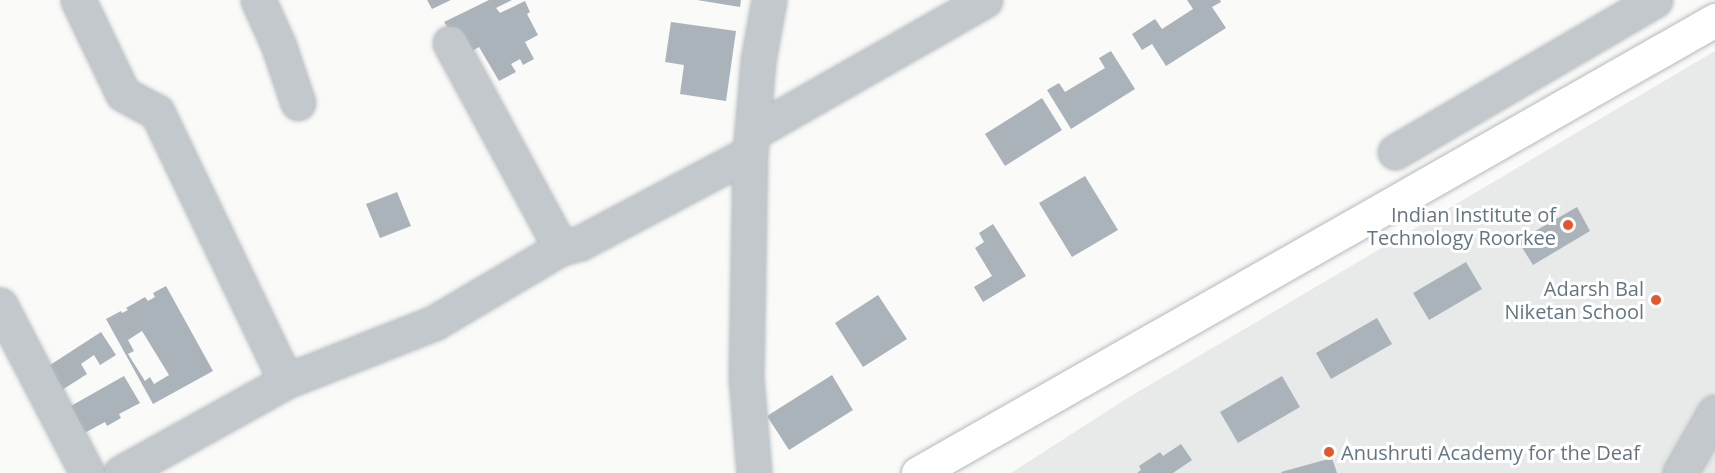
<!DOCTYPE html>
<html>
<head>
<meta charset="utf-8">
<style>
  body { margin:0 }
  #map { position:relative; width:1715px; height:473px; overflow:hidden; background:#fafaf8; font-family:"Open Sans",sans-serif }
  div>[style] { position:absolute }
  .built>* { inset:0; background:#e8e9e9 }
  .building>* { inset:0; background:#aab3b9 }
  .roads { filter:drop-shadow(0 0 2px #b5babe) drop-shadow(0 0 2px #b5babe) }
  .minor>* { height:33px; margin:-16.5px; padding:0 16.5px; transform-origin:16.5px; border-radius:16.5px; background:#c3c8cc }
  .major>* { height:33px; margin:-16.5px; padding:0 16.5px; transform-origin:16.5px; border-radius:16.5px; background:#fff }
  .dots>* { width:16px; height:16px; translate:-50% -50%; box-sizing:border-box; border:3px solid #fff; border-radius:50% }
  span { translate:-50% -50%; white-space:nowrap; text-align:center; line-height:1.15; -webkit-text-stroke:6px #fff; paint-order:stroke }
  .poi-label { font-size:20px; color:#657683 }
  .right { translate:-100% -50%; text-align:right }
  .left { translate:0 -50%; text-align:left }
</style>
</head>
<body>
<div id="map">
  <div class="built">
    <div style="clip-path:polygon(1715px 51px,1715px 473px,1011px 473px,1126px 399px)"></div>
  </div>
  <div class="building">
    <div style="clip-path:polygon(427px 0,451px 0,432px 9px)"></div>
    <div style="clip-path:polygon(489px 0,512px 0,496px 8px,500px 13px,525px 1px,530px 12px,527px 14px,538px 35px,525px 42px,534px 59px,523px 65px,520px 59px,511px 64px,516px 72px,499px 81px,479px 47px,467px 54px,444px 22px)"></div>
    <div style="clip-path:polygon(697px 0,741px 0,740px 7px)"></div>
    <div style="clip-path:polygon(1187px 0,1220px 0,1221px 2px,1212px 7px,1226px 28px,1166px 66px,1152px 44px,1142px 50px,1132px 34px,1155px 19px,1162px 29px,1193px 9px)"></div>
    <div style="clip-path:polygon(671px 22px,736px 31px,726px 101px,680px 94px,684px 65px,665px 62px)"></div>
    <div style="clip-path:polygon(1111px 51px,1135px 89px,1071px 129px,1047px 90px,1059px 83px,1065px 92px,1105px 68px,1099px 58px)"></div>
    <div style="clip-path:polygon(1042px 98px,1062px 130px,1005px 166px,985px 134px)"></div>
    <div style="clip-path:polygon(1085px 176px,1118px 230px,1072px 257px,1039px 203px)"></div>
    <div style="clip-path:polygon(397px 192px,411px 226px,380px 238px,366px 204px)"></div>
    <div style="clip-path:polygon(1577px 207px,1590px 231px,1533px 265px,1518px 241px)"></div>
    <div style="clip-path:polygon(993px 224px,1026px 276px,983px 302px,974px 287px,992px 276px,975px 248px,984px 242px,979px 233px)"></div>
    <div style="clip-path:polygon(1466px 262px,1482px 289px,1429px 320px,1413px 293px)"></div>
    <div style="clip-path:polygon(evenodd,166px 286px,213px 371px,153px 404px,106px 319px,121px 311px,122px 313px,128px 310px,126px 308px,145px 297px,148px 301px,155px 297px,153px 293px,166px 286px,142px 331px,169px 375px,154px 384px,150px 377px,145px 381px,128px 354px,134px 351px,128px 340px,142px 331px)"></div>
    <div style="clip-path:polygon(878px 295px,907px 339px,863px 367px,835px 323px)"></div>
    <div style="clip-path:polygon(1377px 318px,1392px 344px,1331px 379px,1316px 353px)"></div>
    <div style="clip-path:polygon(101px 332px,116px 355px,100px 365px,94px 355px,81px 364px,87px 374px,62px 390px,47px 367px)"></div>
    <div style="clip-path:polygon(832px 375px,853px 410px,789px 450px,767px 416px)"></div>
    <div style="clip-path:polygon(124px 376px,140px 403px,119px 414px,121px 418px,107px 426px,105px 422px,77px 437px,62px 411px)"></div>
    <div style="clip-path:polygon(1282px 376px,1300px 407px,1238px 443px,1220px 412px)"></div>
    <div style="clip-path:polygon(1181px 444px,1192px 460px,1173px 473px,1137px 473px,1141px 470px,1139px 466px,1160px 452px,1163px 456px)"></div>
    <div style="clip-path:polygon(1332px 458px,1337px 473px,1282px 473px,1281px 472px)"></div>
  </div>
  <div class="roads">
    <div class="minor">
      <div style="left:78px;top:0;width:104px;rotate:64.4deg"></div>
      <div style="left:123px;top:94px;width:38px;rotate:28deg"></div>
      <div style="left:157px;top:112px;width:298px;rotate:64.4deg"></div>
      <div style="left:258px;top:0;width:48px;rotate:65.6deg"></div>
      <div style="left:278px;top:44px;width:62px;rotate:71.3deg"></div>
      <div style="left:450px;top:43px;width:233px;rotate:61.6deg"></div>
      <div style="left:752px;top:133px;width:268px;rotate:-29.7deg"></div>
      <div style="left:1395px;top:152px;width:301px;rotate:-30.3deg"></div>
      <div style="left:0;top:305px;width:189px;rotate:62.6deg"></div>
      <div style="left:121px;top:473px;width:189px;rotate:-29.1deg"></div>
      <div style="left:286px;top:381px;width:159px;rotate:-21.4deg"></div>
      <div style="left:434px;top:323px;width:147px;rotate:-30.6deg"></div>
      <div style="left:561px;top:248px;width:20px;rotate:-15deg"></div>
      <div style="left:580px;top:243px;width:192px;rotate:-27.9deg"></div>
      <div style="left:754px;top:473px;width:96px;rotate:-94.8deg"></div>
      <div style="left:746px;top:377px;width:224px;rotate:-89deg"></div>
      <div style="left:750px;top:153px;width:92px;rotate:-85deg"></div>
      <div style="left:758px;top:61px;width:62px;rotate:-79.8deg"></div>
      <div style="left:1680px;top:473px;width:70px;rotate:-60.2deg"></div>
    </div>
    <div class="major">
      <div style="left:918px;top:473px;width:917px;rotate:-29.61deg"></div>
    </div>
  </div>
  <div class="dots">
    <div style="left:1568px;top:225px;background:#e4572e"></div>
    <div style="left:1656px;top:300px;background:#e4572e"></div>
    <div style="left:1329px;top:452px;background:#e4572e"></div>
  </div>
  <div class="poi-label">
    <span class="right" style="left:1556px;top:226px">Indian Institute of<br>Technology Roorkee</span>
    <span class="right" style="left:1644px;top:300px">Adarsh Bal<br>Niketan School</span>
    <span class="left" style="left:1341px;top:452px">Anushruti Academy for the Deaf</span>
  </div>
</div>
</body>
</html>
